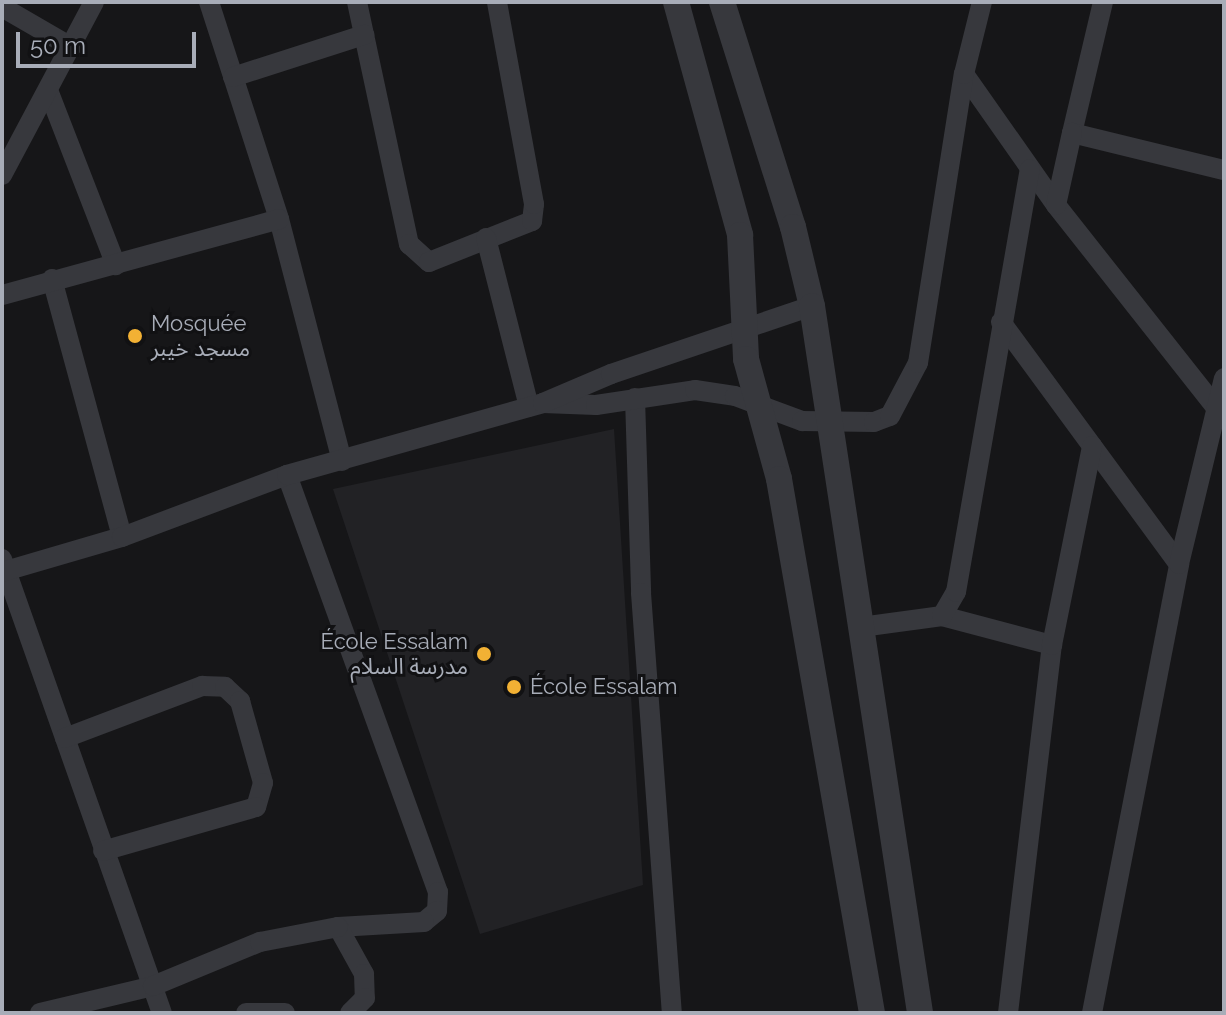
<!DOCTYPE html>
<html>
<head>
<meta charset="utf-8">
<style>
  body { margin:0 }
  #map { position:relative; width:1226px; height:1015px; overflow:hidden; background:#161618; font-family:Raleway,"Noto Sans Arabic",sans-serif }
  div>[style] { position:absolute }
  .built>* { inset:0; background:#222225 }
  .minor>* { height:20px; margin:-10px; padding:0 10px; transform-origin:10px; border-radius:10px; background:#37383d }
  .tertiary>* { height:26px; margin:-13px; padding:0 13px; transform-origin:13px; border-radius:13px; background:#37383d }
  .dots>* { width:22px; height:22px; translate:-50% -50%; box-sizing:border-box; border:4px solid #111113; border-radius:50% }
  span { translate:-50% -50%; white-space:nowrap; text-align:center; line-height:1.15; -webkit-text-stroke:6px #111113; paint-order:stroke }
  .poi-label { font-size:22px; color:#a8adb8 }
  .left { translate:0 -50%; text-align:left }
  .right { translate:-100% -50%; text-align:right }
  .frame { position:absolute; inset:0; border:4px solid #a8adb8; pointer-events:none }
  .scale { position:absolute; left:16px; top:32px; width:180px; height:36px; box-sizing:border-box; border:4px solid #a8adb8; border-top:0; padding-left:10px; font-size:24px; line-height:28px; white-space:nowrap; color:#a8adb8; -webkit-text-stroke:6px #111113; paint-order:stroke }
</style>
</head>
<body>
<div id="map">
  <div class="built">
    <div style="clip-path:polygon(614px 429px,643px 885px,480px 934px,333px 489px)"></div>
  </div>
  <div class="minor">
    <div style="left:209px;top:2px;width:228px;rotate:72.1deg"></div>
    <div style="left:279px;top:219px;width:250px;rotate:75.4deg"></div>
    <div style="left:357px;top:2px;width:248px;rotate:77.9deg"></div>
    <div style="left:409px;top:244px;width:27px;rotate:42deg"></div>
    <div style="left:429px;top:262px;width:111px;rotate:-21.7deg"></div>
    <div style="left:532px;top:221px;width:17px;rotate:-83deg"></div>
    <div style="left:534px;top:204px;width:205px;rotate:-100.4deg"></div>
    <div style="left:1103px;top:2px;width:135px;rotate:103.3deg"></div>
    <div style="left:1072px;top:133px;width:156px;rotate:13.7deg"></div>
    <div style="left:2px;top:7px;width:80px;rotate:30.1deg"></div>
    <div style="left:964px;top:74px;width:160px;rotate:54.9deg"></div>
    <div style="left:1056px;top:205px;width:266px;rotate:51.7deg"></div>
    <div style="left:233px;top:77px;width:138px;rotate:-17.8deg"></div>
    <div style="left:48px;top:90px;width:188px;rotate:68.8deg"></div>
    <div style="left:2px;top:175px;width:196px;rotate:-62deg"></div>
    <div style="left:1056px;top:205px;width:74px;rotate:-77.5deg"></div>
    <div style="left:486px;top:238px;width:174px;rotate:75.7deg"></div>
    <div style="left:52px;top:279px;width:267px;rotate:74.8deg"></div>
    <div style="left:2px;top:295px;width:287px;rotate:-15.3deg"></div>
    <div style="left:1001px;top:322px;width:300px;rotate:53.7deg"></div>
    <div style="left:635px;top:398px;width:195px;rotate:88.2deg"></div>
    <div style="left:641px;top:593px;width:421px;rotate:85.8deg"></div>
    <div style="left:543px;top:403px;width:53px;rotate:2.2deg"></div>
    <div style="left:596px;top:405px;width:100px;rotate:-8.6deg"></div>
    <div style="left:695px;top:390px;width:40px;rotate:8.5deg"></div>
    <div style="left:735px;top:396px;width:72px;rotate:20.5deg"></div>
    <div style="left:802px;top:421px;width:72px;rotate:0.8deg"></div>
    <div style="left:874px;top:422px;width:17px;rotate:-21deg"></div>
    <div style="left:890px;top:416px;width:60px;rotate:-62.2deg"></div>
    <div style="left:918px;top:363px;width:293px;rotate:-81deg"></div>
    <div style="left:964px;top:74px;width:74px;rotate:-76deg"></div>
    <div style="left:287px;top:475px;width:443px;rotate:70.1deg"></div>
    <div style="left:438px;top:892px;width:19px;rotate:93deg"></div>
    <div style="left:437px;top:911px;width:17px;rotate:140deg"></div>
    <div style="left:424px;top:922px;width:86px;rotate:176.7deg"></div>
    <div style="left:338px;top:927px;width:54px;rotate:61deg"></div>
    <div style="left:364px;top:974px;width:24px;rotate:88deg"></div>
    <div style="left:365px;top:998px;width:21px;rotate:135deg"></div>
    <div style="left:2px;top:559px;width:481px;rotate:70.6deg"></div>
    <div style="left:2px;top:572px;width:125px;rotate:-16.3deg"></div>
    <div style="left:122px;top:537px;width:176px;rotate:-20.6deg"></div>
    <div style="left:287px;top:475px;width:266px;rotate:-15.7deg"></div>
    <div style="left:543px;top:403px;width:74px;rotate:-23.1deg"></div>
    <div style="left:611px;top:374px;width:212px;rotate:-18.7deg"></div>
    <div style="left:942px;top:616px;width:114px;rotate:14.8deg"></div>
    <div style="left:861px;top:627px;width:82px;rotate:-7.7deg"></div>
    <div style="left:942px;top:616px;width:28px;rotate:-60deg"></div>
    <div style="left:956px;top:592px;width:429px;rotate:-80.1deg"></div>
    <div style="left:65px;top:738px;width:147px;rotate:-20.8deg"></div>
    <div style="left:202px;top:686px;width:23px;rotate:2deg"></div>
    <div style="left:225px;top:687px;width:21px;rotate:43deg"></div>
    <div style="left:240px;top:701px;width:85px;rotate:74.3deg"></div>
    <div style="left:263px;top:783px;width:25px;rotate:106deg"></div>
    <div style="left:256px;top:807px;width:159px;rotate:164deg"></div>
    <div style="left:40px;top:1013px;width:116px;rotate:-13.4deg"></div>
    <div style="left:153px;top:986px;width:116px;rotate:-22.4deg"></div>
    <div style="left:260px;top:942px;width:79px;rotate:-10.9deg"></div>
    <div style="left:246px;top:1013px;width:39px"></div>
    <div style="left:1008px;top:1013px;width:371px;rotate:-83.2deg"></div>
    <div style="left:1052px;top:645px;width:203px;rotate:-78.6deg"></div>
    <div style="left:1092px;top:1013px;width:457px;rotate:-79deg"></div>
    <div style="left:1179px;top:564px;width:191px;rotate:-76.4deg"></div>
  </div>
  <div class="tertiary">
    <div style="left:676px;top:2px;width:242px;rotate:74.6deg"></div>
    <div style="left:740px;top:235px;width:124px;rotate:87.2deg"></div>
    <div style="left:746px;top:359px;width:124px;rotate:74.6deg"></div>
    <div style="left:779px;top:479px;width:542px;rotate:80.12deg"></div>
    <div style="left:722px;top:2px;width:236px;rotate:72.5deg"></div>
    <div style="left:793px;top:227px;width:81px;rotate:76.5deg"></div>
    <div style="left:812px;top:306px;width:715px;rotate:81.31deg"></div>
  </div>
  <div class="dots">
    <div style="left:135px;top:336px;background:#f2b134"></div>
    <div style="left:484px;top:654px;background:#f2b134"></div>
    <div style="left:514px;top:687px;background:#f2b134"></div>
  </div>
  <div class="poi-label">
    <span class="left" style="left:151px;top:336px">Mosquée<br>مسجد خيبر</span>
    <span class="right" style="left:468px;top:654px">École Essalam<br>مدرسة السلام</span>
    <span class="left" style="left:530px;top:687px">École Essalam</span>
  </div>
  <div class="frame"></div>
  <div class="scale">50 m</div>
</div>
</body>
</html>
